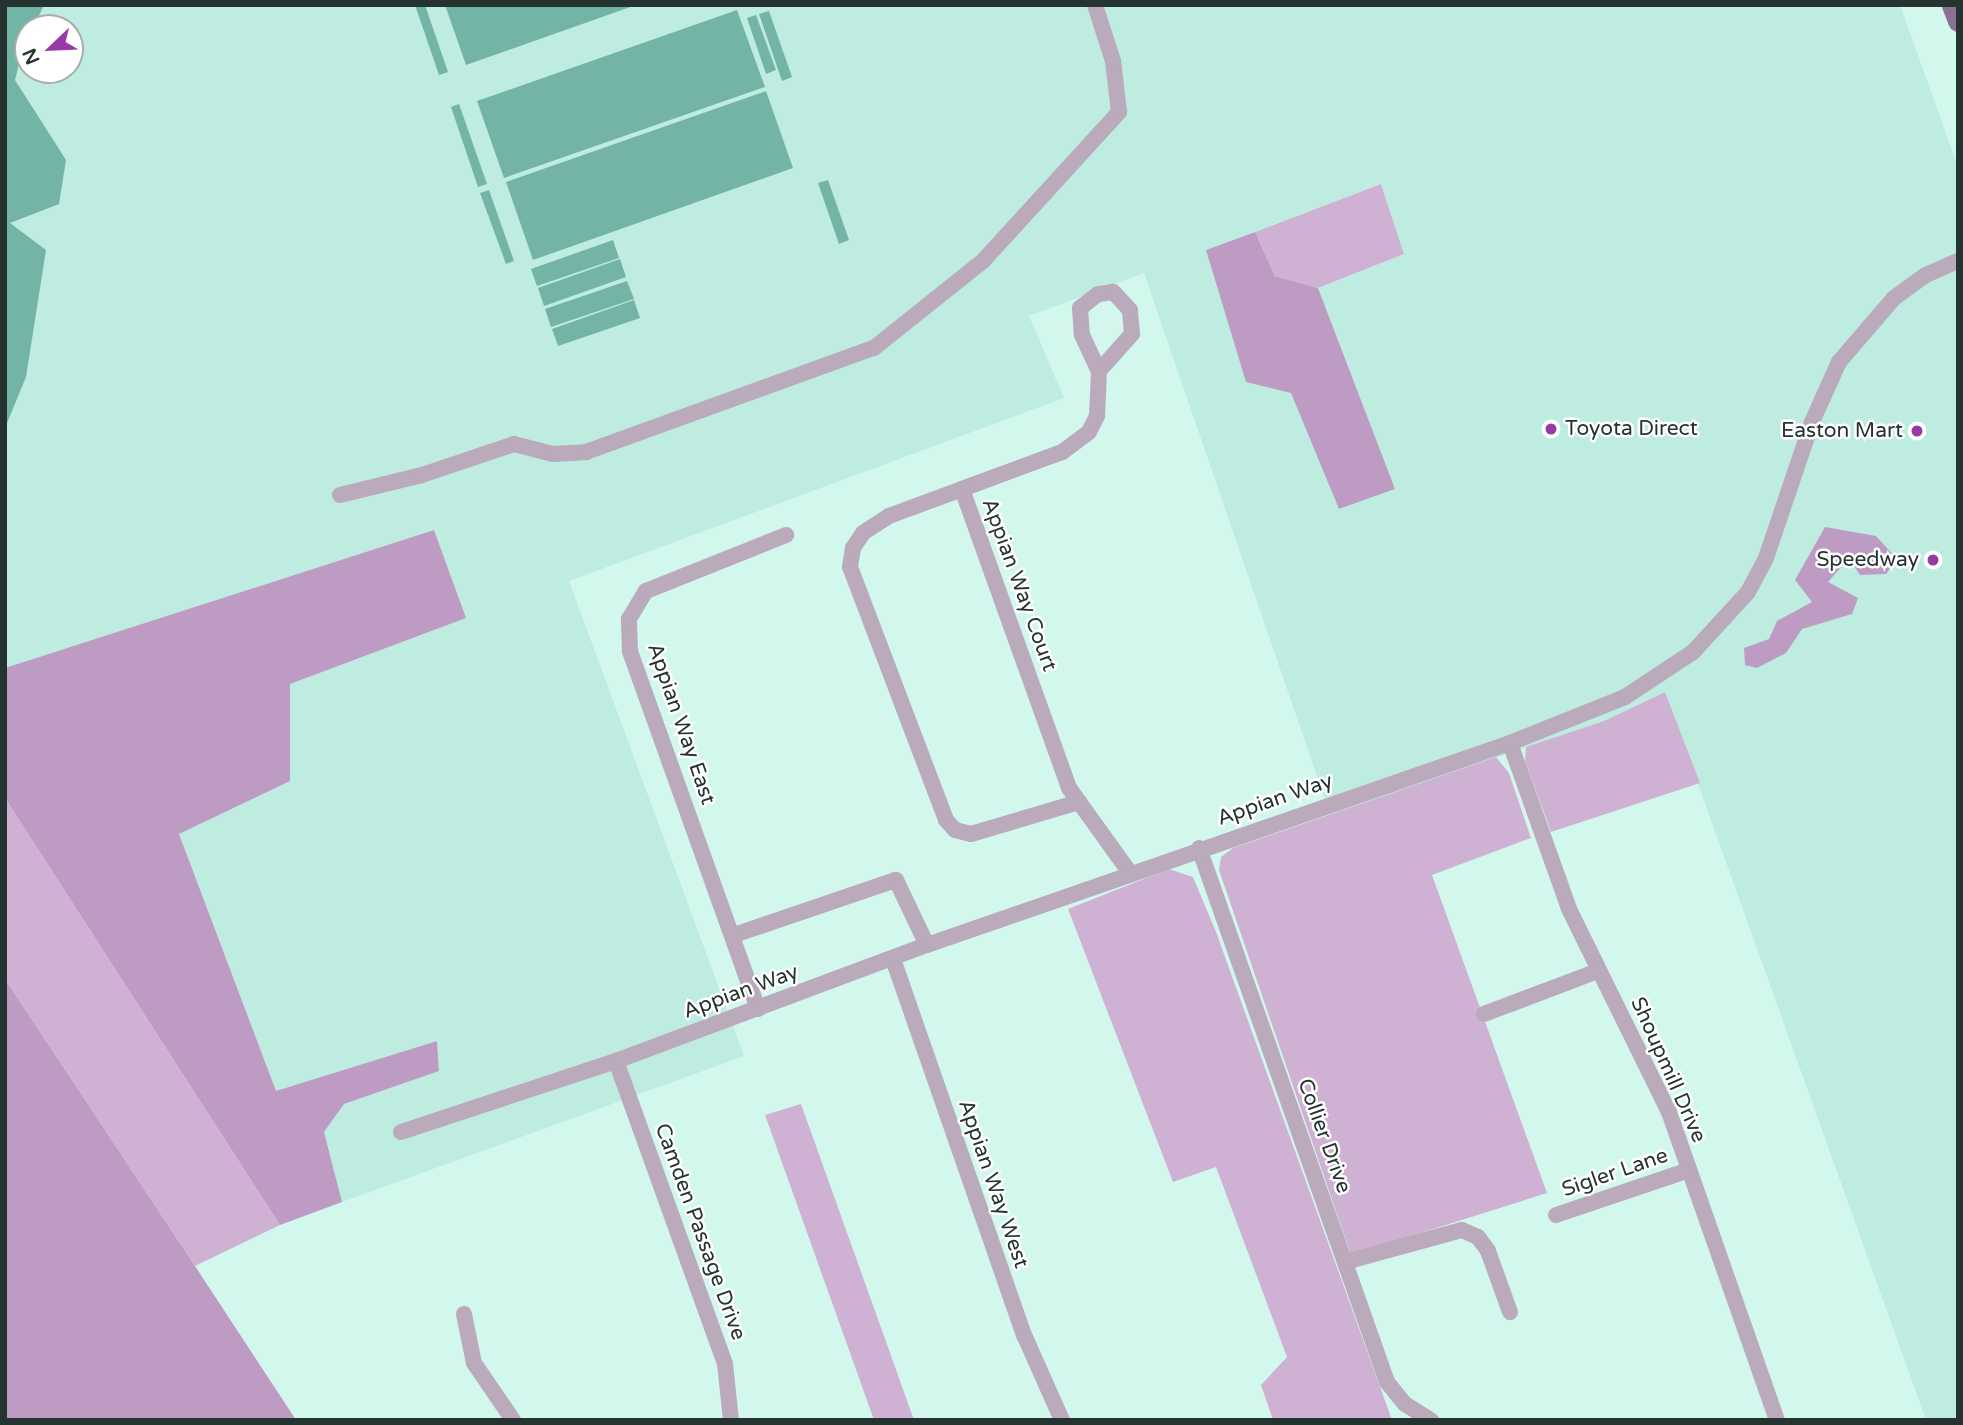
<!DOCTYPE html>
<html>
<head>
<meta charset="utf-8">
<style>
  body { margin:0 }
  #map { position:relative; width:1963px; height:1425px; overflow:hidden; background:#d2f8ee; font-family:"Varela Round",sans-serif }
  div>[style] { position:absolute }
  .built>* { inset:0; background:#beece0 }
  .green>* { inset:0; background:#cfb2d3 }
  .forest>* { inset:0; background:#be9bc3 }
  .water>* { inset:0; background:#74b4a6 }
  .minor>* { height:16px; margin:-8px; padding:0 8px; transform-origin:8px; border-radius:8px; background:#baaabc }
  .primary>* { height:21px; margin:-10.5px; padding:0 10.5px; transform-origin:10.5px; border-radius:10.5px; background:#8d7192 }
  .dots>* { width:19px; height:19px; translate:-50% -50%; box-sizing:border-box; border:4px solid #fff; border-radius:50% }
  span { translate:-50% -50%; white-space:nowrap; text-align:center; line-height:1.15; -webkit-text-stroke:5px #fff; paint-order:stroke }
  .poi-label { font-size:21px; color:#253430 }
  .left { translate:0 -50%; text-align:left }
  .right { translate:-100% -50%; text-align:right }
  .street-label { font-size:21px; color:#253430 }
  .frame { position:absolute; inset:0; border:7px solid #253430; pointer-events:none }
  .north { position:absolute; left:14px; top:14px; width:70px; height:70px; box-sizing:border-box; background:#fff; border:2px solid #a8aeac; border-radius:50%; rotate:247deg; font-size:19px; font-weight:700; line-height:28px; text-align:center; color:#253430 }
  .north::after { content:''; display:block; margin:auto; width:24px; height:32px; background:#973ba6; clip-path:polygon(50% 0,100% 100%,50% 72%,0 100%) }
</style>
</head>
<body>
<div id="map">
  <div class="built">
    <div style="clip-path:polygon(evenodd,5px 5px,1900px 5px,1958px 167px,1958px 1420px,1926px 1420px,1665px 692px,1604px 721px,1330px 814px,1144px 273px,1029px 316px,1064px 398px,569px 581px,744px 1056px,342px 1202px,324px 1132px,344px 1104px,439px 1071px,437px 1041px,276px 1092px,179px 834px,290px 781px,290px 684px,466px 618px,434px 530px,5px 668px,5px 5px,28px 28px,70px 28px,70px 70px,28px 70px,28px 28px,5px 5px,1381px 184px,1404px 254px,1318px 288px,1395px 489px,1340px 509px,1291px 392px,1206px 250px,1381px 184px)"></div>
  </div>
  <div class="green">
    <div style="clip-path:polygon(1381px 184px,1404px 254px,1318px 288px,1275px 276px,1255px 232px)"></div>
    <div style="clip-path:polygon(1665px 692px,1700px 783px,1551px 832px,1525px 761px,1526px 747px,1604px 721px)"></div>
    <div style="clip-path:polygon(1496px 757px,1509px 773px,1531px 838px,1432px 875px,1547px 1193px,1351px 1255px,1219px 870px,1221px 857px,1233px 848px)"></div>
    <div style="clip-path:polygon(5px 798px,280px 1225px,195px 1266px,5px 979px)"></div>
    <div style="clip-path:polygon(1169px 869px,1193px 877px,1216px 932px,1392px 1420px,1273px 1420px,1261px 1385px,1287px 1357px,1216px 1167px,1173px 1182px,1068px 909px)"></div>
    <div style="clip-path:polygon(801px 1104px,914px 1420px,874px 1420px,765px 1115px)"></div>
  </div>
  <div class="forest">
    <div style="clip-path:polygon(1255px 232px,1275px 276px,1318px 288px,1395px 489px,1339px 509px,1291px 393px,1246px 382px,1206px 250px)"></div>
    <div style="clip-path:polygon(1825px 527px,1876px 536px,1897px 559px,1886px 574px,1860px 575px,1849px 558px,1828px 582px,1858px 598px,1852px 614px,1802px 629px,1786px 653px,1757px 668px,1745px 665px,1744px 648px,1769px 639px,1777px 621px,1812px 602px,1795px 580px)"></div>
    <div style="clip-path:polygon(434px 530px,466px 618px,290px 684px,290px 781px,179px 834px,276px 1091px,437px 1041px,439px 1071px,344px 1104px,324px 1132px,342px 1202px,280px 1225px,5px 798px,5px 668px)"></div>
    <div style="clip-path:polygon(5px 979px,195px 1266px,296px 1420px,5px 1420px)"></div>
  </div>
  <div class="water">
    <div style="clip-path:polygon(5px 5px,44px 5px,33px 28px,28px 28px,15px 80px,66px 160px,59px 204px,10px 223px,46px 250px,26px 377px,5px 428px)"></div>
    <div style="clip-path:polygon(415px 5px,425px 5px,448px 72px,439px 75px)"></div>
    <div style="clip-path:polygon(445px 5px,636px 5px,466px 65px)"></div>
    <div style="clip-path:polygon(737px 10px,765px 87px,504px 178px,477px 101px)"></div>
    <div style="clip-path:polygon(769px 11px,792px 77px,782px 81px,759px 14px)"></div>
    <div style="clip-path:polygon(756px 15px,776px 70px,766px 74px,747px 18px)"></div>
    <div style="clip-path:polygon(766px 91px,793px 168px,533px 260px,506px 182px)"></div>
    <div style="clip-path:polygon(459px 104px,487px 184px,478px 187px,451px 107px)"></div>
    <div style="clip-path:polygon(828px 180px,849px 240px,839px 244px,818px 183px)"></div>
    <div style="clip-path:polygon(489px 190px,514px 261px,506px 264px,480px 193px)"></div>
    <div style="clip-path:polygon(613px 240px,619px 258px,537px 286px,531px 269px)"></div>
    <div style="clip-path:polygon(620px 259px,626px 277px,544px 306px,538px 288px)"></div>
    <div style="clip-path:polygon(627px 281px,634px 299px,551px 327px,545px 309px)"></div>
    <div style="clip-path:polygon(634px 300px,640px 318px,558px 346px,552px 329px)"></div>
  </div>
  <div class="minor">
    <div style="left:1099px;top:371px;width:50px;rotate:-48.3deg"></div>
    <div style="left:1132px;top:334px;width:24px;rotate:-95deg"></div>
    <div style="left:1130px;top:310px;width:25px;rotate:-133deg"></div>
    <div style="left:1113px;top:292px;width:15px;rotate:172deg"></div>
    <div style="left:1098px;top:294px;width:23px;rotate:142deg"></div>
    <div style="left:1080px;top:308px;width:27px;rotate:86deg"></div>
    <div style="left:1082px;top:335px;width:40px;rotate:65deg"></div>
    <div style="left:1099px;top:371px;width:45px;rotate:92.5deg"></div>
    <div style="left:1097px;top:416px;width:18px;rotate:117deg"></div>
    <div style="left:1089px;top:432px;width:34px;rotate:143deg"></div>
    <div style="left:1062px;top:452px;width:107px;rotate:159.7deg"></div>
    <div style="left:962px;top:489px;width:318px;rotate:70.3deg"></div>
    <div style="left:1069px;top:788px;width:105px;rotate:54.3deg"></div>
    <div style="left:962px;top:489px;width:78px;rotate:159.7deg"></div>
    <div style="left:889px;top:516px;width:31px;rotate:147deg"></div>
    <div style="left:863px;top:533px;width:18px;rotate:124deg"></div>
    <div style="left:853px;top:548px;width:19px;rotate:99deg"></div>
    <div style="left:850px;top:567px;width:271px;rotate:69.2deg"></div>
    <div style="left:946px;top:820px;width:13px;rotate:48deg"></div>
    <div style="left:955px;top:830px;width:16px;rotate:14deg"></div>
    <div style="left:971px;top:834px;width:113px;rotate:-16.5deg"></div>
    <div style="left:340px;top:495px;width:84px;rotate:-13.7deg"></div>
    <div style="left:422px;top:475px;width:97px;rotate:-18.6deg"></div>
    <div style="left:514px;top:444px;width:40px;rotate:14.4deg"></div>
    <div style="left:553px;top:454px;width:33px;rotate:-3deg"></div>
    <div style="left:586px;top:452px;width:306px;rotate:-19.9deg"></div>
    <div style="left:874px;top:348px;width:139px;rotate:-38.6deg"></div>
    <div style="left:983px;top:261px;width:202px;rotate:-47.6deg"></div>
    <div style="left:1119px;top:112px;width:51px;rotate:-96.7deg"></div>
    <div style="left:1113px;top:61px;width:59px;rotate:-107.8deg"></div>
    <div style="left:1510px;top:743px;width:176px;rotate:70.4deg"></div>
    <div style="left:1569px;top:909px;width:226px;rotate:63.8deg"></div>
    <div style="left:1669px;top:1112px;width:326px;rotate:70.7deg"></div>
    <div style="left:1199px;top:848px;width:566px;rotate:70.6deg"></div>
    <div style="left:1387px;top:1382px;width:28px;rotate:51deg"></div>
    <div style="left:1405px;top:1404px;width:31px;rotate:32deg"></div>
    <div style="left:734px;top:935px;width:171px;rotate:-18.8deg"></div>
    <div style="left:896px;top:880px;width:72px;rotate:64.5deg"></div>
    <div style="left:893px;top:959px;width:400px;rotate:70.8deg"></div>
    <div style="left:1025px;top:1337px;width:91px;rotate:66deg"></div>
    <div style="left:758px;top:1009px;width:380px;rotate:-109.7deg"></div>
    <div style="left:630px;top:651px;width:32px;rotate:-92deg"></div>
    <div style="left:629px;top:619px;width:33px;rotate:-59deg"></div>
    <div style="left:646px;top:591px;width:151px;rotate:-21.8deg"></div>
    <div style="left:1484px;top:1014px;width:122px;rotate:-20.7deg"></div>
    <div style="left:616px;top:1061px;width:322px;rotate:70.2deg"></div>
    <div style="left:725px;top:1364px;width:56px;rotate:83.9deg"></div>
    <div style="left:401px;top:1132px;width:226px;rotate:-18.3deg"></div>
    <div style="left:616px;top:1061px;width:332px;rotate:-20.5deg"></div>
    <div style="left:927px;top:945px;width:617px;rotate:-19.11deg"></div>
    <div style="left:1510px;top:743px;width:124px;rotate:-21.8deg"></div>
    <div style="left:1625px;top:697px;width:82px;rotate:-33.5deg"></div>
    <div style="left:1693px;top:652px;width:81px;rotate:-47.5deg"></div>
    <div style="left:1748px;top:592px;width:38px;rotate:-62deg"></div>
    <div style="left:1766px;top:558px;width:144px;rotate:-71.3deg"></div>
    <div style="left:1812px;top:422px;width:66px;rotate:-65.8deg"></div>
    <div style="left:1839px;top:362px;width:84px;rotate:-49.3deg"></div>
    <div style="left:1894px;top:298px;width:39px;rotate:-36deg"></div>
    <div style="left:1926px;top:275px;width:35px;rotate:-24deg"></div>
    <div style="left:1556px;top:1215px;width:140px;rotate:-18.7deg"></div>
    <div style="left:1345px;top:1262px;width:121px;rotate:-15.3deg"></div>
    <div style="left:1462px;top:1230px;width:17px;rotate:24deg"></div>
    <div style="left:1478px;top:1237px;width:17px;rotate:54deg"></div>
    <div style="left:1488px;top:1251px;width:65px;rotate:70.2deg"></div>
    <div style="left:464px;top:1314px;width:50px;rotate:78.5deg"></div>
    <div style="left:474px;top:1363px;width:69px;rotate:55.6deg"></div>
  </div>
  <div class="primary">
    <div style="left:1952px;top:5px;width:17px;rotate:69deg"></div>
  </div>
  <div class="dots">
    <div style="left:1551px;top:429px;background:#973ba6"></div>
    <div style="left:1917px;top:431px;background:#973ba6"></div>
    <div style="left:1933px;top:560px;background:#973ba6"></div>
  </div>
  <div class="poi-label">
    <span class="left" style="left:1565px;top:429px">Toyota Direct</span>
    <span class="right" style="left:1903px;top:431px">Easton Mart</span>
    <span class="right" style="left:1919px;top:560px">Speedway</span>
  </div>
  <div class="street-label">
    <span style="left:1019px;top:585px;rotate:70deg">Appian Way Court</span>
    <span style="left:681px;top:724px;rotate:71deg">Appian Way East</span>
    <span style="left:1275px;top:800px;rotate:-19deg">Appian Way</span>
    <span style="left:741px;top:992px;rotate:-20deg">Appian Way</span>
    <span style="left:1668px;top:1070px;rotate:66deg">Shoupmill Drive</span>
    <span style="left:1324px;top:1136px;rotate:70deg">Collier Drive</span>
    <span style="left:1615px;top:1173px;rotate:-19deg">Sigler Lane</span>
    <span style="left:993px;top:1184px;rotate:71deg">Appian Way West</span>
    <span style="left:700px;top:1232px;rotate:70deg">Camden Passage Drive</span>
  </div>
  <div class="frame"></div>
  <div class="north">N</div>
</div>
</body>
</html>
